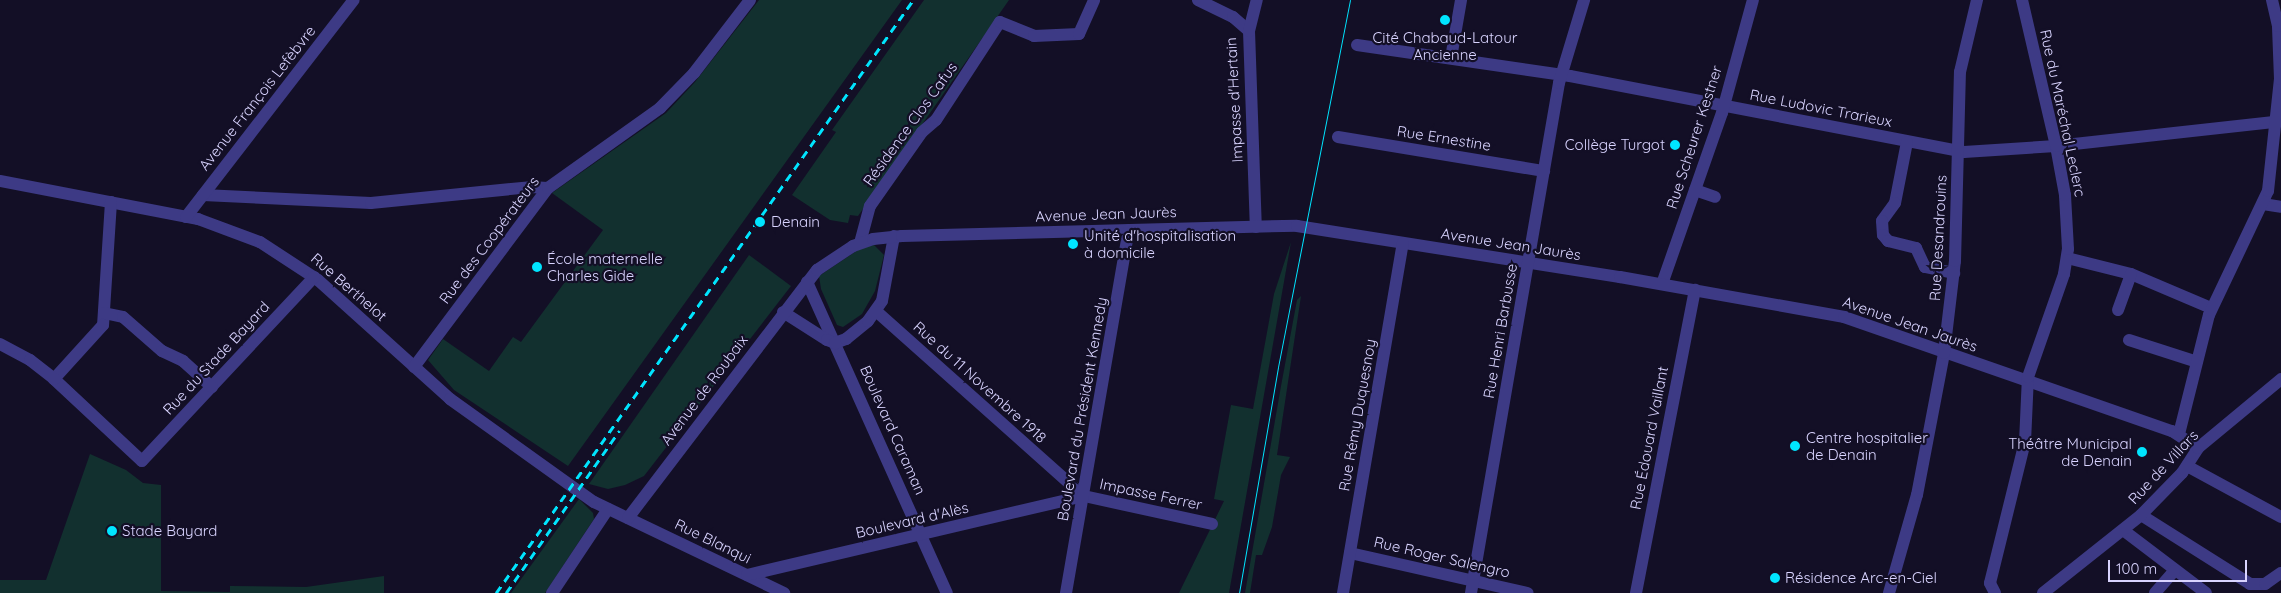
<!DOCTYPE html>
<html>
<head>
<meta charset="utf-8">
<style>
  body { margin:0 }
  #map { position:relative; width:2281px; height:593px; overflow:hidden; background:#130f26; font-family:Quicksand,sans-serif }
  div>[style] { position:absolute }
  .green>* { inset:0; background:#12302f }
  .minor>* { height:12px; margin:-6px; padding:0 6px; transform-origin:6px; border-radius:6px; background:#3d3a85 }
  .tram>* { height:1px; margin:-0.5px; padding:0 0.5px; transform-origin:0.5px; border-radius:0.5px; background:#00e5ff }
  .rail>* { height:2.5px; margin-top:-1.25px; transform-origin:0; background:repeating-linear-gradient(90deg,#00e5ff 0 8px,transparent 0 14px) }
  .dots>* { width:14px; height:14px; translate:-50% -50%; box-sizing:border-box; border:2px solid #130f26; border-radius:50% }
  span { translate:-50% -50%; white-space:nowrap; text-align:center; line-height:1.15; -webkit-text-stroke:4.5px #130f26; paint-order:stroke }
  .poi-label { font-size:15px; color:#d9d4ff }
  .right { translate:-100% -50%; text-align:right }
  .left { translate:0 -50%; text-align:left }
  .street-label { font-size:15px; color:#d9d4ff }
  .scale { position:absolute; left:2108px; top:560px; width:139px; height:22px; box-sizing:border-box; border:2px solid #d9d4ff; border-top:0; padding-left:6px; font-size:15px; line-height:18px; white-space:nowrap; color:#d9d4ff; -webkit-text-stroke:4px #130f26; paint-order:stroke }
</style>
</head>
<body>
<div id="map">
  <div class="green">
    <div style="clip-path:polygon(759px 0,902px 0,568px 466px,454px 390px,428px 360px,443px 339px,489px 371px,513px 337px,521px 342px,603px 230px,552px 193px,666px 113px,695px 82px)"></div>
    <div style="clip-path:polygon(924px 0,1009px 0,858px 216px,850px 215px,848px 223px,830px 220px,792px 195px,836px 132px,832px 130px)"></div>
    <div style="clip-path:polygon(1291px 242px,1229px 593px,1179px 593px,1224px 501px,1214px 499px,1231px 405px,1253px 409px,1274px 294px)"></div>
    <div style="clip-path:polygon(874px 245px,884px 255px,875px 291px,862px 314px,843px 327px,837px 325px,821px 289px,819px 276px,861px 248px)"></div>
    <div style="clip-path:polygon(749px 255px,791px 286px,644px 476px,625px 485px,608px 489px,589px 484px)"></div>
    <div style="clip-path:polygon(1301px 296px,1277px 455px,1290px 457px,1281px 475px,1272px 527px,1262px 555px,1256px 555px,1250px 593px,1245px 593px,1281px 386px,1297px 300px)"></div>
    <div style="clip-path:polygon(90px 454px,126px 470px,143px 483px,161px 485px,161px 591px,230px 592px,230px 586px,306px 587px,384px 576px,384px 593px,0 593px,0 580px,46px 580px)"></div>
    <div style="clip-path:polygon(579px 499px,593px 513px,594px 519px,545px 593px,511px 593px)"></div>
  </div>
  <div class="minor">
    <div style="left:1198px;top:0;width:39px;rotate:26deg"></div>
    <div style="left:1233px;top:17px;width:21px;rotate:41deg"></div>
    <div style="left:1249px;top:31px;width:196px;rotate:88deg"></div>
    <div style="left:1249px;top:31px;width:32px;rotate:-76deg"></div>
    <div style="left:1357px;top:45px;width:215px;rotate:8.3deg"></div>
    <div style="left:1570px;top:76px;width:401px;rotate:10.9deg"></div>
    <div style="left:1964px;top:152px;width:92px;rotate:-3.7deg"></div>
    <div style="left:2056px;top:146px;width:226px;rotate:-6.3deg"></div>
    <div style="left:1451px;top:58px;width:59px;rotate:-80.2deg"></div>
    <div style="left:1338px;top:137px;width:209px;rotate:9.4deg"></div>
    <div style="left:1907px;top:142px;width:62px;rotate:101.1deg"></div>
    <div style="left:1895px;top:203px;width:22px;rotate:126deg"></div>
    <div style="left:1882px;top:221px;width:14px;rotate:86deg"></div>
    <div style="left:1883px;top:235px;width:8px;rotate:50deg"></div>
    <div style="left:1888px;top:241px;width:29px;rotate:14deg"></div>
    <div style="left:1916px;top:248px;width:21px;rotate:65deg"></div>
    <div style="left:1925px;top:267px;width:30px;rotate:12deg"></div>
    <div style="left:0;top:181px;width:202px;rotate:10.9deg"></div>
    <div style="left:198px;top:219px;width:66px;rotate:20.4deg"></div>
    <div style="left:260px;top:242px;width:69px;rotate:33.2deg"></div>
    <div style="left:318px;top:280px;width:178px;rotate:42deg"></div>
    <div style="left:450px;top:399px;width:177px;rotate:35.6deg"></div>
    <div style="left:594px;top:502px;width:211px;rotate:25.6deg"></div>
    <div style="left:1695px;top:190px;width:21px;rotate:19deg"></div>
    <div style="left:203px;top:195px;width:168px;rotate:2.7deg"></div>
    <div style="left:371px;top:203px;width:160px;rotate:-5.7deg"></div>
    <div style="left:530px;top:187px;width:18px;rotate:3deg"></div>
    <div style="left:111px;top:202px;width:123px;rotate:93.7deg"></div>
    <div style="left:103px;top:325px;width:73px;rotate:132.2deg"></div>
    <div style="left:54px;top:379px;width:120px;rotate:43deg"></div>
    <div style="left:142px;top:461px;width:252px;rotate:-46.9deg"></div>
    <div style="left:2263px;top:204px;width:18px;rotate:9deg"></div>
    <div style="left:186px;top:217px;width:274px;rotate:-52.3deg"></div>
    <div style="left:860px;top:243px;width:38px;rotate:-75deg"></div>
    <div style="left:870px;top:206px;width:90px;rotate:-54.9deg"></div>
    <div style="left:922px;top:132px;width:18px;rotate:-41deg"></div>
    <div style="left:936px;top:120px;width:117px;rotate:-56.9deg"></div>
    <div style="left:1000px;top:22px;width:37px;rotate:22deg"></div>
    <div style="left:1034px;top:36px;width:45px;rotate:-2.5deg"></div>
    <div style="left:1079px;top:34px;width:37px;rotate:-66deg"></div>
    <div style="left:2067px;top:258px;width:66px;rotate:14deg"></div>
    <div style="left:2131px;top:274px;width:87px;rotate:23deg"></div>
    <div style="left:807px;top:282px;width:341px;rotate:65.8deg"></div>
    <div style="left:1662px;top:284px;width:181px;rotate:-70.7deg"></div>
    <div style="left:1722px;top:113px;width:117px;rotate:-74.7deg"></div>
    <div style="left:2118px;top:310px;width:38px;rotate:-70deg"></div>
    <div style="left:876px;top:311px;width:278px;rotate:41.7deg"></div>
    <div style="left:783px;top:312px;width:52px;rotate:32.5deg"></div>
    <div style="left:827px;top:340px;width:9px;rotate:21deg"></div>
    <div style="left:835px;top:343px;width:12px;rotate:-20deg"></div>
    <div style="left:846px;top:339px;width:28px;rotate:-39deg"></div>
    <div style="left:868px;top:321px;width:24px;rotate:-55deg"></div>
    <div style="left:882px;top:301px;width:66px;rotate:-79.5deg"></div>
    <div style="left:104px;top:313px;width:19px;rotate:12deg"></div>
    <div style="left:123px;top:317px;width:52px;rotate:41.1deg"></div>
    <div style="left:162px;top:351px;width:23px;rotate:25deg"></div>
    <div style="left:183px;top:361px;width:39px;rotate:42deg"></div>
    <div style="left:2129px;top:340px;width:71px;rotate:17.9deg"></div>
    <div style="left:0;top:344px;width:34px;rotate:28deg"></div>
    <div style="left:30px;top:360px;width:31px;rotate:38deg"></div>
    <div style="left:414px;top:367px;width:224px;rotate:-53.2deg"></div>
    <div style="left:548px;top:188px;width:138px;rotate:-35.5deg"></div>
    <div style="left:660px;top:108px;width:49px;rotate:-45.8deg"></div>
    <div style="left:694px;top:73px;width:92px;rotate:-52.5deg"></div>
    <div style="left:2179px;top:434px;width:123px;rotate:-75.9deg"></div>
    <div style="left:2209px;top:315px;width:137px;rotate:-64.6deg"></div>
    <div style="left:2268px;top:191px;width:113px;rotate:-83.9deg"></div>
    <div style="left:2280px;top:79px;width:53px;rotate:-92.2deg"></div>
    <div style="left:2278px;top:26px;width:27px;rotate:-103deg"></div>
    <div style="left:2187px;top:466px;width:107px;rotate:28.5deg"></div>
    <div style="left:2141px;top:515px;width:129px;rotate:32.3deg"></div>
    <div style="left:2250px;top:584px;width:15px"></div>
    <div style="left:2265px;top:584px;width:19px;rotate:-35deg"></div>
    <div style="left:628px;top:518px;width:312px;rotate:-52.7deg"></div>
    <div style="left:817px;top:270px;width:43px;rotate:-33.7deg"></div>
    <div style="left:853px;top:246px;width:21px;rotate:-19deg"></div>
    <div style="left:873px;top:239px;width:29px;rotate:-6deg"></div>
    <div style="left:902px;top:236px;width:395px;rotate:-1.5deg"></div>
    <div style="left:1297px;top:226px;width:327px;rotate:9deg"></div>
    <div style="left:1620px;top:277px;width:228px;rotate:10.1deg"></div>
    <div style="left:1844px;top:317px;width:347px;rotate:19.2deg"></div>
    <div style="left:2172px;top:431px;width:31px;rotate:33deg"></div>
    <div style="left:2123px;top:530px;width:104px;rotate:37.2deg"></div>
    <div style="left:1350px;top:553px;width:182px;rotate:12.7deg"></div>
    <div style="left:747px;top:575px;width:346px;rotate:-13.2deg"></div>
    <div style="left:1084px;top:496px;width:131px;rotate:12.3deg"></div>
    <div style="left:552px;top:593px;width:101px;rotate:-56.3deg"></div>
    <div style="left:1066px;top:593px;width:368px;rotate:-80.2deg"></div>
    <div style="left:1343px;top:593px;width:355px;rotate:-80.3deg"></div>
    <div style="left:1471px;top:593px;width:518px;rotate:-80.21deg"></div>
    <div style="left:1559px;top:83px;width:87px;rotate:-73.2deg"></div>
    <div style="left:1636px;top:593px;width:309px;rotate:-79deg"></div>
    <div style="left:1889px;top:593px;width:102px;rotate:-74.1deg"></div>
    <div style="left:1917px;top:495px;width:145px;rotate:-79.2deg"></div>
    <div style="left:1944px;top:353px;width:93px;rotate:-83.2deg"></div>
    <div style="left:1955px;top:261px;width:189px;rotate:-88.5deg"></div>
    <div style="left:1960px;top:72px;width:74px;rotate:-76.7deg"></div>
    <div style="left:1995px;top:593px;width:11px;rotate:-117deg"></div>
    <div style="left:1990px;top:583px;width:145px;rotate:-76.1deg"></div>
    <div style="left:2025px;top:442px;width:65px;rotate:-87.4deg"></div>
    <div style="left:2028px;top:377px;width:109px;rotate:-70.7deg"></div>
    <div style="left:2064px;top:274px;width:25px;rotate:-81deg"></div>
    <div style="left:2068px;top:249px;width:54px;rotate:-93.2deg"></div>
    <div style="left:2065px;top:195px;width:50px;rotate:-100.4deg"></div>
    <div style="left:2056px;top:146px;width:150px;rotate:-103.1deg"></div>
    <div style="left:2043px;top:593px;width:125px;rotate:-38.5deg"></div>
    <div style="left:2141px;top:515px;width:59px;rotate:-45.7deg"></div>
    <div style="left:2182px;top:473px;width:30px;rotate:-57deg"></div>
    <div style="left:2198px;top:448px;width:108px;rotate:-39.7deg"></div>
    <div style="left:2155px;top:593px;width:29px;rotate:-49deg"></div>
  </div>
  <div class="tram">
    <div style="left:1239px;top:593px;width:229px;rotate:-80.2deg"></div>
    <div style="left:1278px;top:367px;width:374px;rotate:-78.9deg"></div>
  </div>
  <div class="rail">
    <div style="left:496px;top:593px;width:725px;rotate:-54.88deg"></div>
    <div style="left:506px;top:593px;width:198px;rotate:-55.1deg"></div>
  </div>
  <div class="dots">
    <div style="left:1445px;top:20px;background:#00e5ff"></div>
    <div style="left:1675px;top:145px;background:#00e5ff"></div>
    <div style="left:760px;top:222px;background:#00e5ff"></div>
    <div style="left:1073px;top:244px;background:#00e5ff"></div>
    <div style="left:537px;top:267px;background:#00e5ff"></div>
    <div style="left:1795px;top:446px;background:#00e5ff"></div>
    <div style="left:2142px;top:452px;background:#00e5ff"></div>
    <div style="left:112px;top:531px;background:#00e5ff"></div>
    <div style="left:1775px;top:578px;background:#00e5ff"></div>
  </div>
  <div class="poi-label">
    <span style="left:1445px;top:46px">Cité Chabaud-Latour<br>Ancienne</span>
    <span class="right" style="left:1665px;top:145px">Collège Turgot</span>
    <span class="left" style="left:771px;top:222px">Denain</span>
    <span class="left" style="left:1084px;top:244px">Unité d'hospitalisation<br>à domicile</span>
    <span class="left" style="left:547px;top:267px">École maternelle<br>Charles Gide</span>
    <span class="left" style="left:1806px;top:446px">Centre hospitalier<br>de Denain</span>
    <span class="right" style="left:2132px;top:452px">Théâtre Municipal<br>de Denain</span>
    <span class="left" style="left:122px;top:531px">Stade Bayard</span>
    <span class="left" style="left:1785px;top:578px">Résidence Arc-en-Ciel</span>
  </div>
  <div class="street-label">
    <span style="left:257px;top:98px;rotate:-52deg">Avenue François Lefèbvre</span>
    <span style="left:1234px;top:100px;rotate:-93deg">Impasse d'Hertain</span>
    <span style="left:1821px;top:108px;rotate:11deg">Rue Ludovic Trarieux</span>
    <span style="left:2063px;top:113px;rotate:78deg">Rue du Maréchal Leclerc</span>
    <span style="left:910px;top:124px;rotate:-54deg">Résidence Clos Cafus</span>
    <span style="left:1694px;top:137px;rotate:-72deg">Rue Scheurer Kestner</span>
    <span style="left:1444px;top:138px;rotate:9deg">Rue Ernestine</span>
    <span style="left:1106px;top:214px;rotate:-2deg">Avenue Jean Jaurès</span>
    <span style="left:1938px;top:238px;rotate:-87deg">Rue Desandrouins</span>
    <span style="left:489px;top:240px;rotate:-53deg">Rue des Coopérateurs</span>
    <span style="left:1511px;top:244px;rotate:9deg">Avenue Jean Jaurès</span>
    <span style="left:349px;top:287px;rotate:41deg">Rue Berthelot</span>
    <span style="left:1910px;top:324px;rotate:19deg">Avenue Jean Jaurès</span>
    <span style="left:1500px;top:331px;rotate:-80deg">Rue Henri Barbusse</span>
    <span style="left:216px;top:358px;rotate:-47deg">Rue du Stade Bayard</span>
    <span style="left:980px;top:382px;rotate:42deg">Rue du 11 Novembre 1918</span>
    <span style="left:704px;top:390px;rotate:-53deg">Avenue de Roubaix</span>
    <span style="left:1082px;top:409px;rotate:-80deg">Boulevard du Président Kennedy</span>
    <span style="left:1357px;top:415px;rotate:-80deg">Rue Rémy Duquesnoy</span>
    <span style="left:893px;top:430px;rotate:66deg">Boulevard Caraman</span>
    <span style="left:1649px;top:438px;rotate:-79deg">Rue Édouard Vaillant</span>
    <span style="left:2163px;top:467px;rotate:-47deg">Rue de Villars</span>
    <span style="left:1151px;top:494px;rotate:12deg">Impasse Ferrer</span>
    <span style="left:912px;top:520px;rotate:-13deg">Boulevard d'Alès</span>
    <span style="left:713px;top:541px;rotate:26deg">Rue Blanqui</span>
    <span style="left:1442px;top:557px;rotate:13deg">Rue Roger Salengro</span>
  </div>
  <div class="scale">100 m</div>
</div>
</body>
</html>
